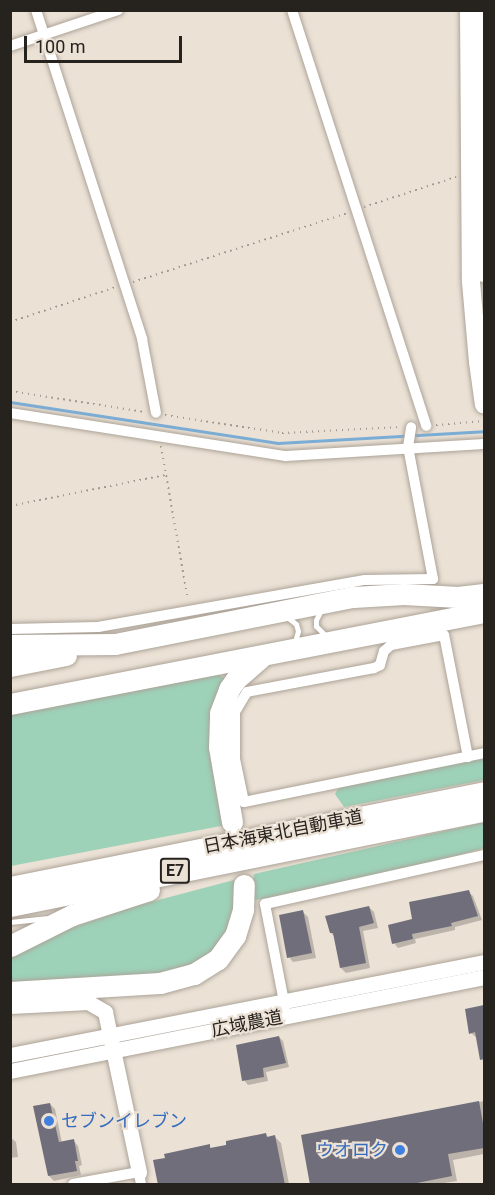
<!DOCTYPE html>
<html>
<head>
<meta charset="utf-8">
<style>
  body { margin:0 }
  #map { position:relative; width:495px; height:1195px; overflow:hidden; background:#ebe1d5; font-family:Roboto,"Noto Sans JP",sans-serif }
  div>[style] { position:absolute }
  .green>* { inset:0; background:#9dd1b8 }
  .shadow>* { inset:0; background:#0003 }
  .stream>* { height:3px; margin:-1.5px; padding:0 1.5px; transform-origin:1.5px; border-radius:1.5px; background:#7aadd6 }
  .building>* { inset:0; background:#706e7b }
  .path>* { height:2px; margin-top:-1px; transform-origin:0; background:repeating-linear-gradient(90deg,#a19990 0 1.5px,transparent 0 6px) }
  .roads { filter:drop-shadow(0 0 2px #aca398) drop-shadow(0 0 2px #aca398) }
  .lane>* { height:5px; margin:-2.5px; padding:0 2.5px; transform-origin:2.5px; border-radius:2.5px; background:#fff }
  .street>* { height:10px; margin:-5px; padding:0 5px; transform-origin:5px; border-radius:5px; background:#fff }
  .secondary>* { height:15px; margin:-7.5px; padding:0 7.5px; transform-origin:7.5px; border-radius:7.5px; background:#fff }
  .primary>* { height:18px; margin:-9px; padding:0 9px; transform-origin:9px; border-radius:9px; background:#fff }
  .highway>* { height:21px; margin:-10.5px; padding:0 10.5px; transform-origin:10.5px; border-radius:10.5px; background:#fff }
  .dots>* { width:16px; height:16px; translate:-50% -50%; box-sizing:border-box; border:3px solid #ebe1d5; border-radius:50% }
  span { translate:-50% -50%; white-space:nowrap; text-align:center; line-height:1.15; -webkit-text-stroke:4.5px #ebe1d5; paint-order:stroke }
  .shield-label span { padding:2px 4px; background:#ebe1d5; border:2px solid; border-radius:4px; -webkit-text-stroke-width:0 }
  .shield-label { font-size:16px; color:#26221e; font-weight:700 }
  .street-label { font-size:18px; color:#26221e }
  .shop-label { font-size:18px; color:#366cbe }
  .left { translate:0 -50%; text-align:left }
  .right { translate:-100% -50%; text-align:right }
  .frame { position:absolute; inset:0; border:12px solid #26221e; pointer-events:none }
  .scale { position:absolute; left:24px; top:36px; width:158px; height:27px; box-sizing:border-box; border:3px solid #26221e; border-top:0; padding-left:8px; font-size:18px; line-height:21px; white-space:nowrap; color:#26221e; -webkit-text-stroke:4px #ebe1d5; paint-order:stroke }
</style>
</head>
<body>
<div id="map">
  <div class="green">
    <div style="clip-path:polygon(214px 671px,225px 679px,226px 825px,11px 866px,11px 710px)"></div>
    <div style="clip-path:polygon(484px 756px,484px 780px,344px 807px,335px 794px,340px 785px)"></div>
    <div style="clip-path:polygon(484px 822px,484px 848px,416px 867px,251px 901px,254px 874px)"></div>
    <div style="clip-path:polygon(234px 880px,234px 905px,222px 944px,194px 966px,163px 977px,11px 986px,11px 956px,51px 935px,132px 907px)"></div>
  </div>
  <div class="shadow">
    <div style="clip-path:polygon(468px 892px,473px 896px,482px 920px,455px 927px,455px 930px,415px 939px,416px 943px,398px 948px,394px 943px,414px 920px)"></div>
    <div style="clip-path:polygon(369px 907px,374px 912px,378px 928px,363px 931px,370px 968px,346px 973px,341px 968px,335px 937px,331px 933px)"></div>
    <div style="clip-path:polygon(303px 912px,308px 917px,316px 958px,293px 962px,289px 957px)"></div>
    <div style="clip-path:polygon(484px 1006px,484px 1066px,478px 1039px,471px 1033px,466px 1010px)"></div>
    <div style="clip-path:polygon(279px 1037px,283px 1041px,289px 1067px,266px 1072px,268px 1081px,248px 1085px,244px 1080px)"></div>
    <div style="clip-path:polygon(484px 1101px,484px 1154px,453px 1160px,457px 1181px,438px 1184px,312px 1184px,303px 1136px)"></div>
    <div style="clip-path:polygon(50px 1104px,55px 1109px,62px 1143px,74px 1141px,78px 1146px,82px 1165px,79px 1166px,81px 1175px,54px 1181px,49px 1176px)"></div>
    <div style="clip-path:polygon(266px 1135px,269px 1138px,275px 1137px,281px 1143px,289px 1184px,160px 1184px,209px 1146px,212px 1149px)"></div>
    <div style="clip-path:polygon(10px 1137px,16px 1142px,18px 1157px,10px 1158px)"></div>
  </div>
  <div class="stream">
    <div style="left:10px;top:402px;width:271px;rotate:8.7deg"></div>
    <div style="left:278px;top:443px;width:206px;rotate:-3.3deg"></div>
  </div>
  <div class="building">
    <div style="clip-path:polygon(469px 890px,478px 916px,451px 923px,452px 926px,412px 934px,413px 939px,392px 944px,388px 925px,412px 919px,409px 902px)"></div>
    <div style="clip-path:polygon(369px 906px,374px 923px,359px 927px,366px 963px,340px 968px,333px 933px,330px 933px,325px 916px)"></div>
    <div style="clip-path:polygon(303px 910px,312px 953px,287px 958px,279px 915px)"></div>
    <div style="clip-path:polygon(484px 1005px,484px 1059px,480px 1060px,475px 1032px,469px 1034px,465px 1009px)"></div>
    <div style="clip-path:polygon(279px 1036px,286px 1063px,263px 1068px,264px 1077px,242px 1081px,236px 1045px)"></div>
    <div style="clip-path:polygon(479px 1101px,484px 1129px,484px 1148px,448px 1154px,452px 1176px,407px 1185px,310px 1185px,301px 1135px)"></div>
    <div style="clip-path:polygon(50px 1103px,59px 1142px,74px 1139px,78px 1161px,75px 1161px,77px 1171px,48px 1176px,33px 1106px)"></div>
    <div style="clip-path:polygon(266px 1133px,267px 1137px,275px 1135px,285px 1185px,158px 1185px,153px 1160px,165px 1158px,164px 1154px,210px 1144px,210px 1148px,226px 1145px,226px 1141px)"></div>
  </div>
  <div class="path">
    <div style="left:364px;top:207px;width:97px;rotate:-18.1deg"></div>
    <div style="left:133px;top:282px;width:226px;rotate:-17.8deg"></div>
    <div style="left:10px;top:322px;width:112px;rotate:-18.3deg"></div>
    <div style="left:10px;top:391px;width:137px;rotate:8.8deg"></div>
    <div style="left:165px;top:415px;width:118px;rotate:8.7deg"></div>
    <div style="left:282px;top:433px;width:119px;rotate:-2.9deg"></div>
    <div style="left:436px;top:425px;width:48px;rotate:-4.8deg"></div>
    <div style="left:161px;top:446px;width:156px;rotate:80.1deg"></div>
    <div style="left:10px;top:506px;width:158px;rotate:-11.3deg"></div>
  </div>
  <div class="roads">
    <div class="lane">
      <div style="left:321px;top:610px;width:11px;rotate:117deg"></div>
      <div style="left:316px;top:620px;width:6px;rotate:90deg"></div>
      <div style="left:316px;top:626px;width:14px;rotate:45deg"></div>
      <div style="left:287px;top:617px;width:11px;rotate:38deg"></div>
      <div style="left:296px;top:624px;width:7px;rotate:74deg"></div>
      <div style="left:298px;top:631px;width:11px;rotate:105deg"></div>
      <div style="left:10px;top:922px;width:36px;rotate:-6deg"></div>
    </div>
    <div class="street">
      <div style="left:36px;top:10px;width:346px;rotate:72.1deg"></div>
      <div style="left:142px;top:339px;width:75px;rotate:79.3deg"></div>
      <div style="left:292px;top:10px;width:437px;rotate:72.1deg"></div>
      <div style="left:10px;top:46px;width:114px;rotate:-18.4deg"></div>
      <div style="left:10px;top:413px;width:279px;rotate:8.9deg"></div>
      <div style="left:286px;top:456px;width:198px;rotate:-3.5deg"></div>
      <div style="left:10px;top:629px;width:88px;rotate:-1.3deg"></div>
      <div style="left:98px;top:627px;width:271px;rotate:-10deg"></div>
      <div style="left:365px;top:580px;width:68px;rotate:-0.8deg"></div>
      <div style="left:433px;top:579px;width:134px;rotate:-100.7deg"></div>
      <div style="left:408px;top:447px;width:20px;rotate:-81deg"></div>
      <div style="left:468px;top:757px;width:124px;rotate:-101.1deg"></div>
      <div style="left:444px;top:635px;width:54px;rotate:169.3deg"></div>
      <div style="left:391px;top:645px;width:9px;rotate:139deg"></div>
      <div style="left:384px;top:651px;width:15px;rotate:106deg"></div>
      <div style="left:380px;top:665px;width:7px;rotate:153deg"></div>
      <div style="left:374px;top:668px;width:129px;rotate:169.3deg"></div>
      <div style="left:247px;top:692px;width:23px;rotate:121deg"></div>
      <div style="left:235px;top:712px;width:47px;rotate:90deg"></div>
      <div style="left:235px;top:759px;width:44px;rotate:78.2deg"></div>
      <div style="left:244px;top:802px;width:245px;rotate:-11.5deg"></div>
      <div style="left:285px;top:1007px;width:105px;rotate:-101deg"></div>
      <div style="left:265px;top:904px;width:224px;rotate:-12.6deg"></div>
      <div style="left:73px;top:1184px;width:67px;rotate:-10.3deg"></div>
      <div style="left:139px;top:1172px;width:12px;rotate:81deg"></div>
    </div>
    <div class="secondary">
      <div style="left:10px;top:1006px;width:78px;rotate:-2.9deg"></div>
      <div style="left:88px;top:1002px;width:20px;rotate:30deg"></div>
      <div style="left:105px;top:1012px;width:164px;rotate:78deg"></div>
      <div style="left:10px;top:1055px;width:483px;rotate:-11.1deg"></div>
      <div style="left:10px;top:1071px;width:483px;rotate:-11.2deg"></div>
    </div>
    <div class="primary">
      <div style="left:469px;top:10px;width:272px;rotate:89.6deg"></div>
      <div style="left:471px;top:282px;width:80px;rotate:85deg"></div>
      <div style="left:478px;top:362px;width:43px;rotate:82.1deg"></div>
      <div style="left:483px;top:10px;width:263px;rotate:89.8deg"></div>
    </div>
    <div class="highway">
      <div style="left:10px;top:645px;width:105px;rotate:-0.5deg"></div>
      <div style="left:115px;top:644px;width:243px;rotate:-11.2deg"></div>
      <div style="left:353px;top:597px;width:51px;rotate:-3.4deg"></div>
      <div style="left:404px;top:594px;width:54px;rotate:3.2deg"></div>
      <div style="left:458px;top:597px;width:26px;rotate:-7deg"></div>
      <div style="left:10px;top:666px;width:57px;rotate:-11.1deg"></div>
      <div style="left:10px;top:704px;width:483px;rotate:-11deg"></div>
      <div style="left:232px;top:822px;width:76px;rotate:-99.8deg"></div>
      <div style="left:219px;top:747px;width:34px;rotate:-88deg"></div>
      <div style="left:220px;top:713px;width:26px;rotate:-69deg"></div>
      <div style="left:229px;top:689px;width:12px;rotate:-55deg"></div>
      <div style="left:236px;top:679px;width:33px;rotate:-41deg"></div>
      <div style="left:10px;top:887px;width:483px;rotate:-11.3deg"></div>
      <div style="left:10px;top:906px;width:484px;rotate:-11.4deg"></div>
      <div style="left:10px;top:946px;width:69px;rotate:-26.6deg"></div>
      <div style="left:72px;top:915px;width:81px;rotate:-18deg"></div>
      <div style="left:10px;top:992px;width:150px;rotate:-3.4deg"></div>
      <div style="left:160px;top:983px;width:35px;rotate:-15deg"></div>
      <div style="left:194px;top:974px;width:28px;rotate:-32deg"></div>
      <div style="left:218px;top:959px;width:29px;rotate:-54deg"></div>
      <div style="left:235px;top:936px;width:28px;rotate:-73deg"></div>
      <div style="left:243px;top:909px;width:24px;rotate:-88deg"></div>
    </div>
  </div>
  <div class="dots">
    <div style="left:49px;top:1121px;background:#3f7fe0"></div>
    <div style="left:400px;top:1150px;background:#3f7fe0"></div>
  </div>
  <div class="shield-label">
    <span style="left:175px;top:871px">E7</span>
  </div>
  <div class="street-label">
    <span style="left:283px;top:832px;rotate:-11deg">日本海東北自動車道</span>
    <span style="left:247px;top:1024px;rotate:-11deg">広域農道</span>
  </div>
  <div class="shop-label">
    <span class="left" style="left:61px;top:1121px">セブンイレブン</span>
    <span class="right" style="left:388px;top:1150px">ウオロク</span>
  </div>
  <div class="frame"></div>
  <div class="scale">100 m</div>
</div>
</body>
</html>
